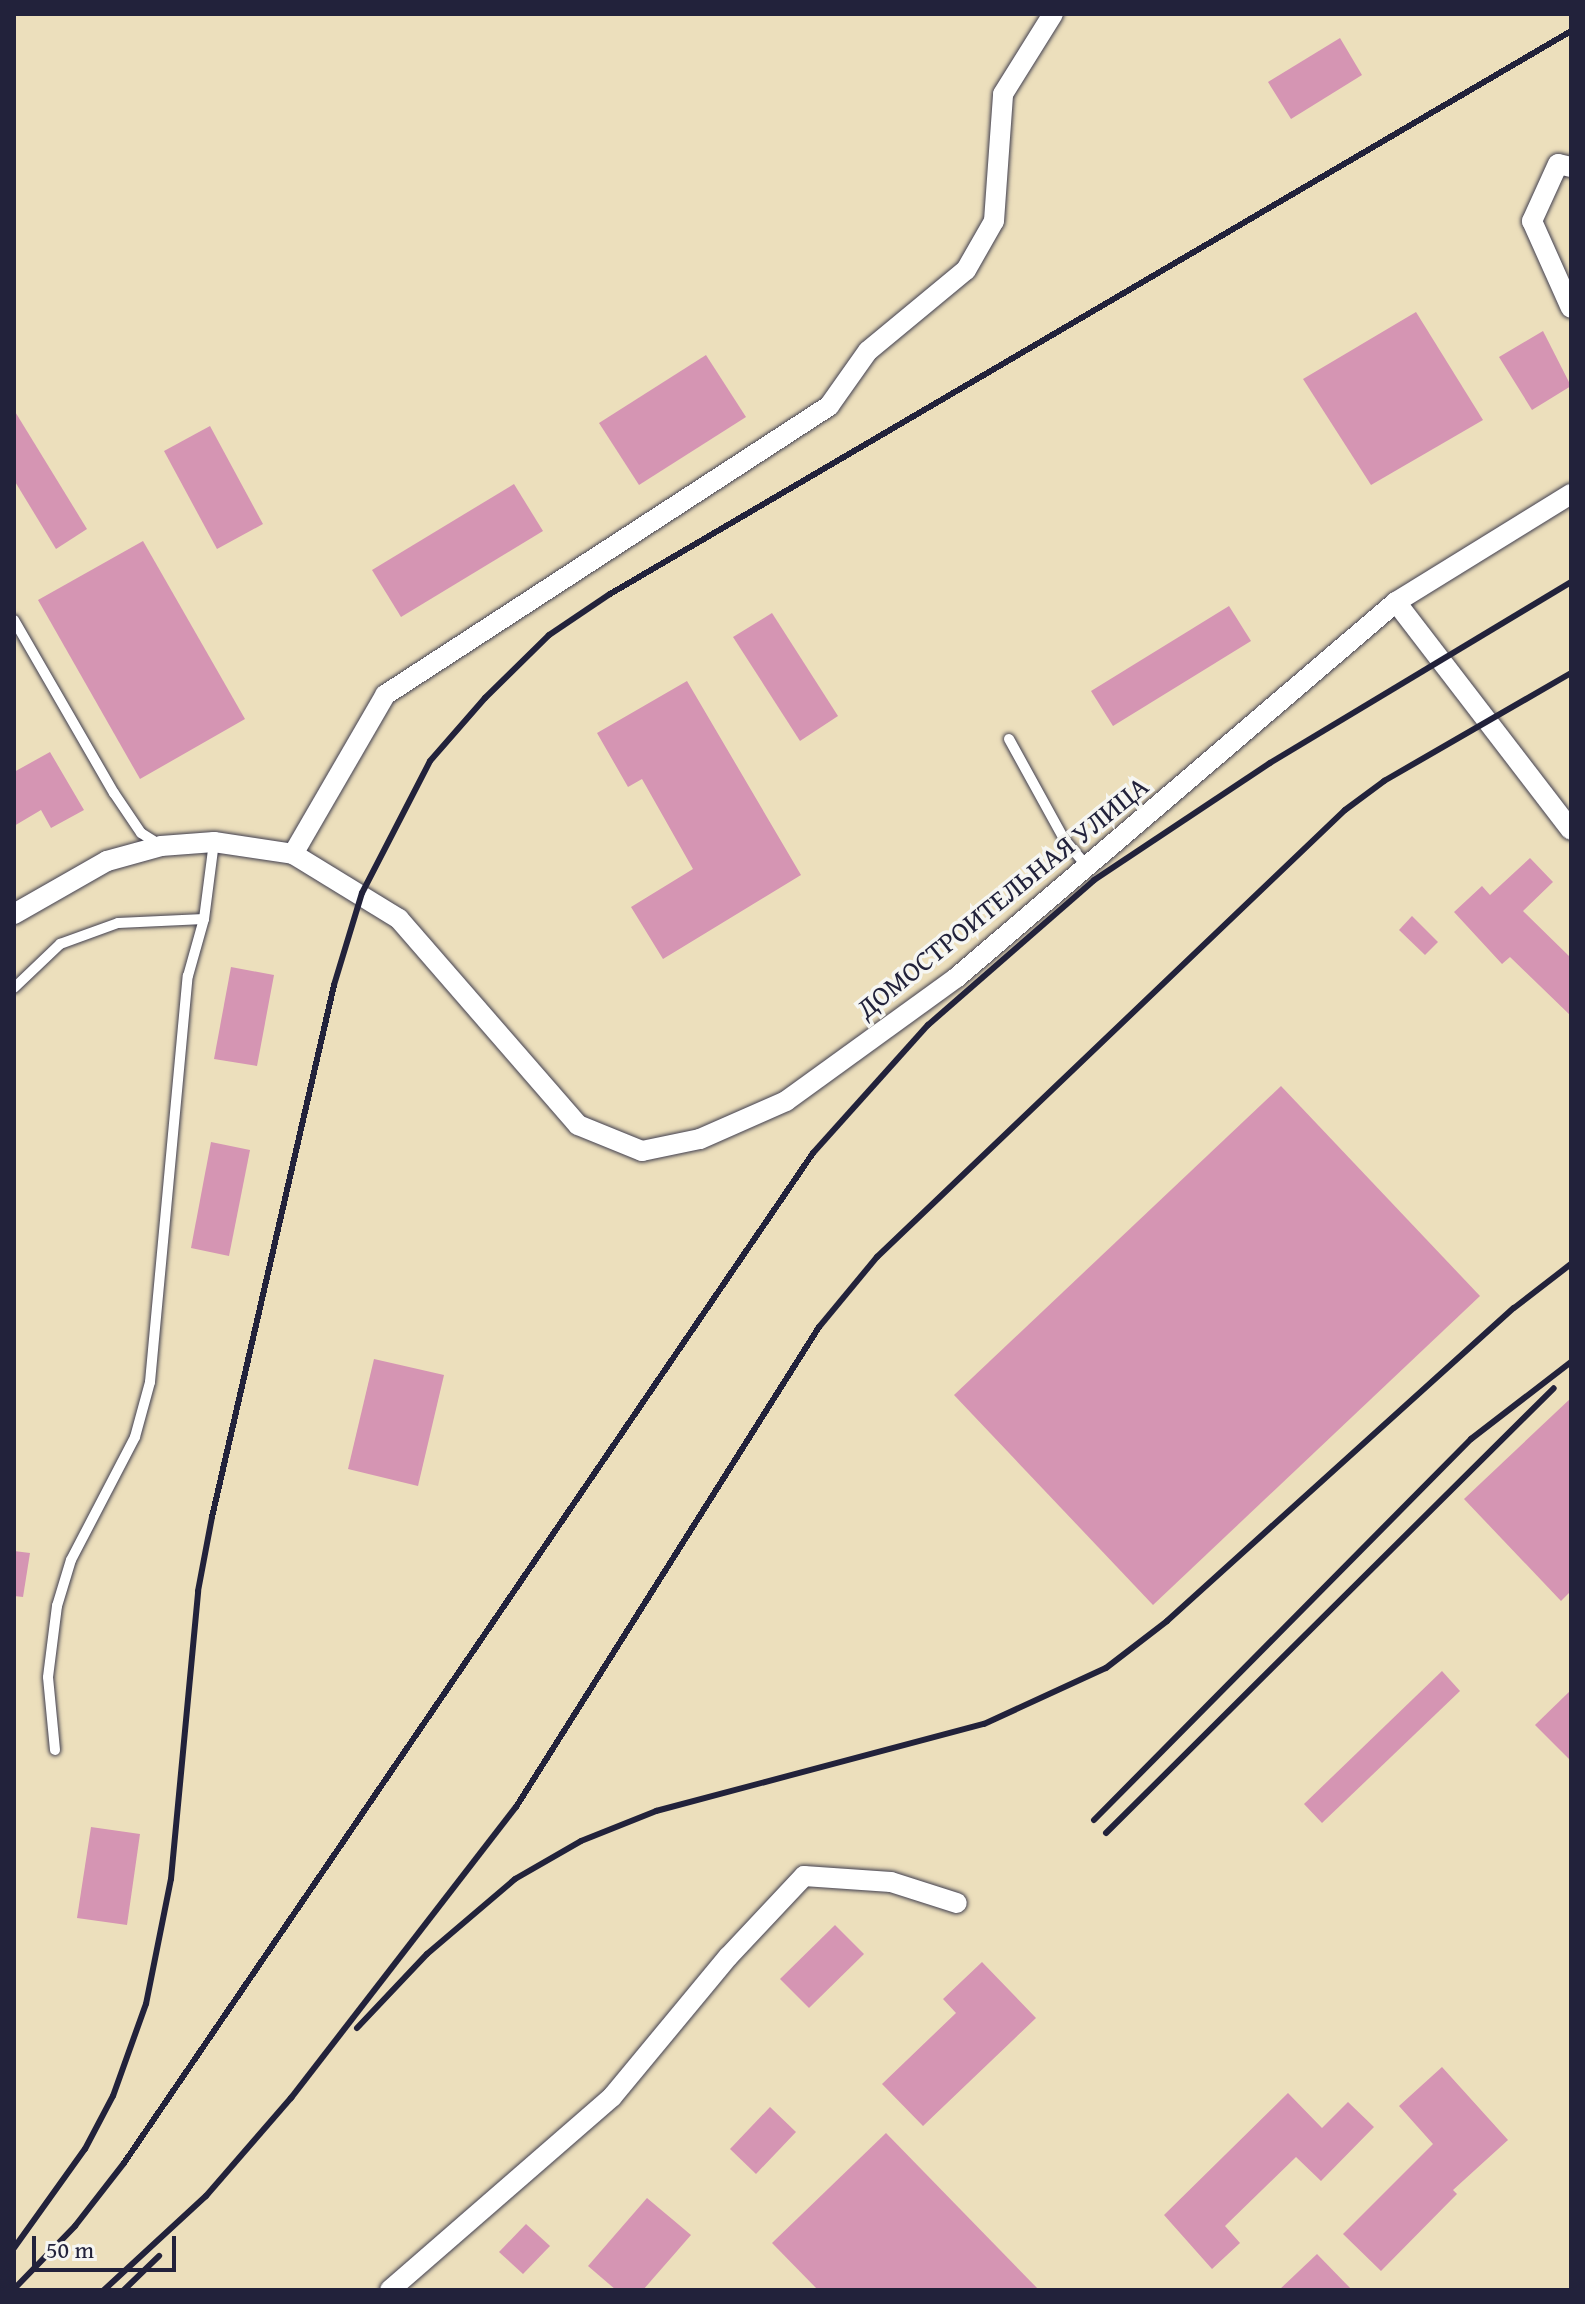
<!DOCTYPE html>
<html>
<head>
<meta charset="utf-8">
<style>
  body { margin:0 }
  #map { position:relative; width:1585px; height:2304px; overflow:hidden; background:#ecdfbc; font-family:"Gentium Book Plus",serif }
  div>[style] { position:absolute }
  .building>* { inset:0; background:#d595b3 }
  .roads { filter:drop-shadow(0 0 2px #403e4e) drop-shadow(0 0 2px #403e4e) }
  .lane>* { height:10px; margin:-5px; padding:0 5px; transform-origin:5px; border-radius:5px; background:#fff }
  .street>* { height:20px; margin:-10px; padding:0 10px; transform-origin:10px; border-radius:10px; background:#fff }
  .rail>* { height:6px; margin:-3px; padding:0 3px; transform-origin:3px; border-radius:3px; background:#22223b }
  span { translate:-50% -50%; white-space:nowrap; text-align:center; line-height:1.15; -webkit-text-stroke:7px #f6f6f2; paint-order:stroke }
  .street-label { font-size:28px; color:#22223b }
  .frame { position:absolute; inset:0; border:16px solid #22223b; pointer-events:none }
  .scale { position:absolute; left:32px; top:2236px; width:144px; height:36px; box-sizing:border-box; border:4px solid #22223b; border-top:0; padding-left:10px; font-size:24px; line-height:28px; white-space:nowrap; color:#22223b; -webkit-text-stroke:6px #f6f6f2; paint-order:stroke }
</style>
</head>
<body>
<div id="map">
  <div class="building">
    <div style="clip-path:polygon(1340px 38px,1362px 75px,1291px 119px,1268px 82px)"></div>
    <div style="clip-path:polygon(1416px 312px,1483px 420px,1371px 485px,1303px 379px)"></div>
    <div style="clip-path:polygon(1543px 331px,1571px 386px,1532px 410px,1499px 357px)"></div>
    <div style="clip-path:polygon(706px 355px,746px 417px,639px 485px,599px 423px)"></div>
    <div style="clip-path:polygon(14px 410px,87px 529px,56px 549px,14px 480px)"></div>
    <div style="clip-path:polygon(210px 426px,263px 524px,217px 549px,164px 451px)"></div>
    <div style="clip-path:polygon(514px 484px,543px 531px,401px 617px,372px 570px)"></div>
    <div style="clip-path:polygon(143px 541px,245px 719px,140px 779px,38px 600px)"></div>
    <div style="clip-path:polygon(1229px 606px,1251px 641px,1113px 726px,1091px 691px)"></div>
    <div style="clip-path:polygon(772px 613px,838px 716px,800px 741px,733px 637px)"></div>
    <div style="clip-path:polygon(687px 681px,801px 875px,663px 959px,631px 907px,693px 869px,642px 779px,628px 787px,597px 733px)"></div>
    <div style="clip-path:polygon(50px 752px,84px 810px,51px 828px,41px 810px,14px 826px,14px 772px)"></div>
    <div style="clip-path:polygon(1530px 858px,1553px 882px,1523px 911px,1571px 958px,1571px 1016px,1510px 957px,1502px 964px,1454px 912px,1482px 886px,1490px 895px)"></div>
    <div style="clip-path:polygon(1412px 916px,1438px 942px,1425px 955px,1399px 930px)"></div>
    <div style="clip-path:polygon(231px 967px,274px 975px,257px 1066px,214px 1059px)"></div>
    <div style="clip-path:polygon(1281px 1086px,1480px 1296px,1153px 1605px,954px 1395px)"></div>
    <div style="clip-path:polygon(211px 1142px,250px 1150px,229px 1256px,191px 1248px)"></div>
    <div style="clip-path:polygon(374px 1359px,444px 1375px,418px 1486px,348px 1469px)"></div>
    <div style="clip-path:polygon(1571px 1398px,1571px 1591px,1561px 1601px,1464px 1499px)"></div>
    <div style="clip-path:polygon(14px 1551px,30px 1553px,23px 1597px,14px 1596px)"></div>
    <div style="clip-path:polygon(1442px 1671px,1460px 1691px,1322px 1823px,1304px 1804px)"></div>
    <div style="clip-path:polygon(1571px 1690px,1571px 1761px,1535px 1725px)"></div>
    <div style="clip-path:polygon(91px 1827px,140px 1834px,127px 1925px,77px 1918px)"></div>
    <div style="clip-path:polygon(835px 1925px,864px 1954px,809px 2008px,780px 1979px)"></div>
    <div style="clip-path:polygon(982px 1962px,1036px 2018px,923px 2126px,882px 2084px,956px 2013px,943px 1999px)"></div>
    <div style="clip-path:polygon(1442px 2067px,1508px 2140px,1453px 2190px,1457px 2194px,1381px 2271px,1343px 2234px,1433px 2144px,1399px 2106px)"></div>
    <div style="clip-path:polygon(1288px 2093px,1322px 2128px,1348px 2102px,1374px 2127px,1321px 2181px,1296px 2157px,1225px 2226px,1240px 2243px,1212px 2269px,1164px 2215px)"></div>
    <div style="clip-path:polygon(770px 2107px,796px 2132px,756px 2174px,730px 2149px)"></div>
    <div style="clip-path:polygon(886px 2133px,1039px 2290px,818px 2290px,772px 2243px)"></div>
    <div style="clip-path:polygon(647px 2198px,691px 2235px,643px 2290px,616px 2290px,588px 2266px)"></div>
    <div style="clip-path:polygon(526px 2224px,550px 2246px,523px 2274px,499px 2252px)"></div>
    <div style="clip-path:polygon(1317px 2254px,1352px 2290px,1279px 2290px)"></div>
  </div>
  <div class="roads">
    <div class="lane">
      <div style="left:14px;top:620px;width:200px;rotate:60deg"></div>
      <div style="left:114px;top:793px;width:48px;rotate:56deg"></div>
      <div style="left:141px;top:833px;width:22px;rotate:32deg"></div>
      <div style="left:1009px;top:739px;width:114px;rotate:61.2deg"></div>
      <div style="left:1064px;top:839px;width:35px;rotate:50deg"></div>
      <div style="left:14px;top:988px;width:64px;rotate:-43.7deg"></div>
      <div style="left:60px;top:944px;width:62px;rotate:-19.9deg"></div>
      <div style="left:118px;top:923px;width:86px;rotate:-2.7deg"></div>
      <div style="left:55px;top:1750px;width:73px;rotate:-95.5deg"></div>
      <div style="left:48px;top:1677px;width:72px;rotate:-82.8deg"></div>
      <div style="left:57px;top:1606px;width:48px;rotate:-73.1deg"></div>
      <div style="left:71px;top:1560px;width:139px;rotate:-62.5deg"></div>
      <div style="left:135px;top:1437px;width:57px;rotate:-74.7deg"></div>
      <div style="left:150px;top:1382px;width:408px;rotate:-84.7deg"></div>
      <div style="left:188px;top:976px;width:59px;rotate:-74.3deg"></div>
      <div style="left:204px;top:919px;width:78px;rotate:-82.6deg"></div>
    </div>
    <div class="street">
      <div style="left:1571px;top:167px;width:13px;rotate:-167deg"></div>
      <div style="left:1558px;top:164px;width:63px;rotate:114.5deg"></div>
      <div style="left:1532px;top:221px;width:95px;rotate:65.9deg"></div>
      <div style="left:1396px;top:602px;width:206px;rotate:-31.7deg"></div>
      <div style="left:293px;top:854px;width:184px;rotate:-59.9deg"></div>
      <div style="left:385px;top:695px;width:530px;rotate:-33.06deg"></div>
      <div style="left:829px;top:406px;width:67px;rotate:-54.7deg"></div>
      <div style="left:868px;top:351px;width:127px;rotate:-39.6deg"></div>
      <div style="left:966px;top:270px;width:56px;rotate:-60.3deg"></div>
      <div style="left:994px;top:221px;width:127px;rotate:-85.9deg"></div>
      <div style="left:1003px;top:94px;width:94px;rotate:-58deg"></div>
      <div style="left:14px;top:914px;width:107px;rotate:-29.7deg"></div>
      <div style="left:107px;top:861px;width:56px;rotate:-15.5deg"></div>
      <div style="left:161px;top:846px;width:53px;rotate:-4.3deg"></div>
      <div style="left:214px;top:842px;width:80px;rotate:8.6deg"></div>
      <div style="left:293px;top:854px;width:124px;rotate:31.5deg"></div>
      <div style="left:399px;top:919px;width:273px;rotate:49deg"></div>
      <div style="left:578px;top:1125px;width:69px;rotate:22.1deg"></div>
      <div style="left:642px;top:1151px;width:59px;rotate:-11.7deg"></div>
      <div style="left:700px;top:1139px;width:94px;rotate:-23.8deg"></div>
      <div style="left:786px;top:1101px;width:210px;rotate:-35.9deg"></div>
      <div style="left:956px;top:978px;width:579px;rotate:-40.52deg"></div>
      <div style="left:1396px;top:602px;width:287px;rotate:52.5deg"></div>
      <div style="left:390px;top:2290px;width:294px;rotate:-41deg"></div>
      <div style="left:612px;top:2097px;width:182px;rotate:-50.4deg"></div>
      <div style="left:728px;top:1957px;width:111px;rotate:-46.8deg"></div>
      <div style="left:804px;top:1876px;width:87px;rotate:3.9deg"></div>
      <div style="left:891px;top:1882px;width:69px;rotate:17.7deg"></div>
    </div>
  </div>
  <div class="rail">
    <div style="left:1094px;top:1820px;width:536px;rotate:-45.3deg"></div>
    <div style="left:1471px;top:1439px;width:126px;rotate:-37.6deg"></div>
    <div style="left:1106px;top:1833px;width:631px;rotate:-44.81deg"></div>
    <div style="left:357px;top:2028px;width:102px;rotate:-46.6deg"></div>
    <div style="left:427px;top:1954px;width:116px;rotate:-40.4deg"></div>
    <div style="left:515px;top:1879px;width:76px;rotate:-29.9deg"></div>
    <div style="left:581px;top:1841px;width:81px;rotate:-21.8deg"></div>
    <div style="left:656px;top:1811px;width:339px;rotate:-14.9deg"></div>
    <div style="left:984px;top:1724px;width:134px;rotate:-24.7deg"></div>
    <div style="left:1106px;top:1668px;width:77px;rotate:-37.6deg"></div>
    <div style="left:1167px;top:1621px;width:467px;rotate:-42.1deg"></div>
    <div style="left:1514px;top:1308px;width:72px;rotate:-37.7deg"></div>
    <div style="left:14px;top:2248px;width:122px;rotate:-54.4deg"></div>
    <div style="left:85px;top:2149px;width:60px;rotate:-62.2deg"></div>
    <div style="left:113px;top:2096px;width:98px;rotate:-70.3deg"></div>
    <div style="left:146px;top:2004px;width:127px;rotate:-78.7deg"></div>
    <div style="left:171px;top:1879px;width:289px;rotate:-84.6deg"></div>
    <div style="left:198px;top:1591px;width:75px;rotate:-79.3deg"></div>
    <div style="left:212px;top:1517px;width:546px;rotate:-77.08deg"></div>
    <div style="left:334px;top:985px;width:96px;rotate:-73.1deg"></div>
    <div style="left:362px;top:893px;width:148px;rotate:-62.7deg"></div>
    <div style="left:430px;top:761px;width:84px;rotate:-48.9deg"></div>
    <div style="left:485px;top:698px;width:90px;rotate:-44.5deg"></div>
    <div style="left:549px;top:635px;width:73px;rotate:-33.9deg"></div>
    <div style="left:610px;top:594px;width:1114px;rotate:-30.36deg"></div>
    <div style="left:14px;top:2289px;width:88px;rotate:-45.9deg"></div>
    <div style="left:75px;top:2226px;width:80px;rotate:-52.1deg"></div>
    <div style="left:124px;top:2163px;width:1223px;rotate:-55.7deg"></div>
    <div style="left:813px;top:1153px;width:172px;rotate:-48.1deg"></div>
    <div style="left:928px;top:1025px;width:220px;rotate:-41.1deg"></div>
    <div style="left:1094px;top:880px;width:211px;rotate:-33.6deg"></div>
    <div style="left:1270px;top:763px;width:351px;rotate:-31deg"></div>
    <div style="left:104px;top:2290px;width:139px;rotate:-42.7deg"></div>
    <div style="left:206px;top:2196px;width:130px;rotate:-49.1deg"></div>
    <div style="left:291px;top:2098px;width:368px;rotate:-52.3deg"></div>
    <div style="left:516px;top:1807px;width:568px;rotate:-57.74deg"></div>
    <div style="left:819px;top:1327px;width:91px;rotate:-50.4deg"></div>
    <div style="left:877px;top:1257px;width:647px;rotate:-43.69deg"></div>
    <div style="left:1345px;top:810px;width:49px;rotate:-36.6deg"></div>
    <div style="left:1384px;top:781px;width:216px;rotate:-30deg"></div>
    <div style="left:124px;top:2290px;width:49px;rotate:-44.2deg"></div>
  </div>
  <div class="street-label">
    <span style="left:1002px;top:897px;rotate:-39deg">ДОМОСТРОИТЕЛЬНАЯ УЛИЦА</span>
  </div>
  <div class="frame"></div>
  <div class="scale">50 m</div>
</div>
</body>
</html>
